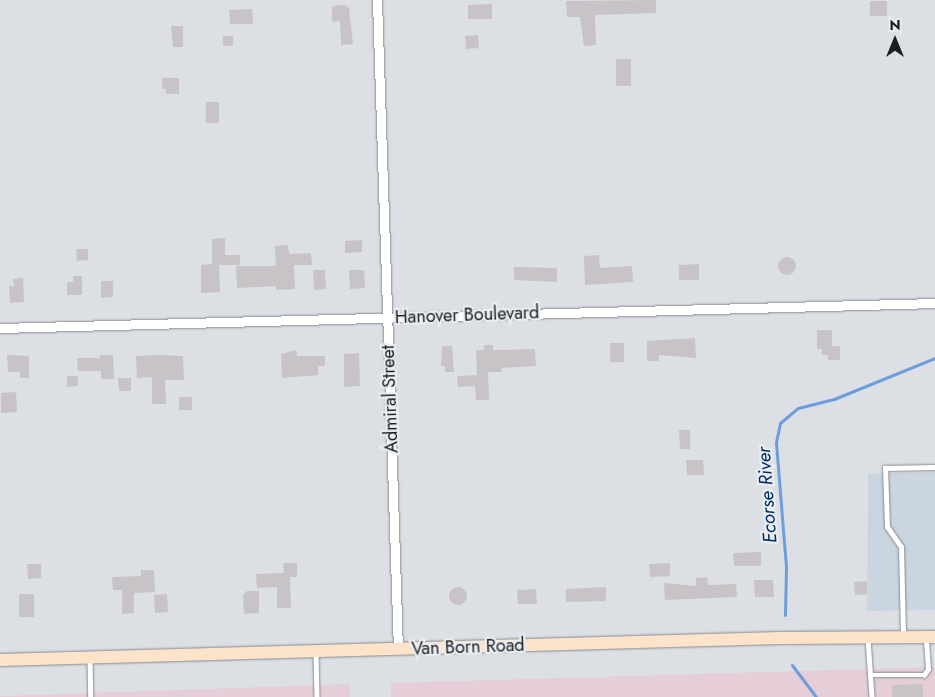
<!DOCTYPE html>
<html>
<head>
<meta charset="utf-8">
<style>
  body { margin:0 }
  #map { position:relative; width:935px; height:697px; overflow:hidden; background:#dce0e5; font-family:Jost,sans-serif }
  div>[style] { position:absolute }
  .built>* { inset:0; background:#cad5df }
  .industrial>* { inset:0; background:#e6ced9 }
  .stream>* { height:3px; margin:-1.5px; padding:0 1.5px; transform-origin:1.5px; border-radius:1.5px; background:#6e9ddc }
  .building>* { inset:0; background:#c7c3c7 }
  .round { border-radius:50% }
  .roads { filter:drop-shadow(0 0 1px #878b90) drop-shadow(0 0 1px #878b90) }
  .lane>* { height:4.5px; margin:-2.25px; padding:0 2.25px; transform-origin:2.25px; border-radius:2.25px; background:#fff }
  .street>* { height:9px; margin:-4.5px; padding:0 4.5px; transform-origin:4.5px; border-radius:4.5px; background:#fff }
  .secondary>* { height:12px; margin:-6px; padding:0 6px; transform-origin:6px; border-radius:6px; background:#fee3cb }
  span { translate:-50% -50%; white-space:nowrap; text-align:center; line-height:1.15; -webkit-text-stroke:4.5px #e9edf2; paint-order:stroke }
  .street-label { font-size:18px; color:#1b1d1f }
  .water-label { font-size:19px; color:#002d64; font-style:italic }
  .north { position:absolute; left:870px; top:15px; width:50px; height:50px; -webkit-text-stroke:4px #e9edf2; paint-order:stroke; rotate:0deg; font-size:14px; font-weight:700; line-height:20px; text-align:center; color:#1b1d1f }
  .north::after { content:''; display:block; margin:auto; width:18px; height:22px; background:#1b1d1f; clip-path:polygon(50% 0,100% 100%,50% 72%,0 100%) }
</style>
</head>
<body>
<div id="map">
  <div class="built">
    <div style="clip-path:polygon(935px 472px,935px 610px,867px 611px,868px 474px)"></div>
  </div>
  <div class="industrial">
    <div style="clip-path:polygon(935px 667px,935px 697px,391px 697px,391px 683px)"></div>
    <div style="clip-path:polygon(350px 684px,350px 697px,0 697px,0 696px)"></div>
  </div>
  <div class="stream">
    <div style="left:785px;top:615px;width:48px;rotate:-88.8deg"></div>
    <div style="left:786px;top:567px;width:125px;rotate:-94.6deg"></div>
    <div style="left:776px;top:442px;width:19px;rotate:-78deg"></div>
    <div style="left:780px;top:423px;width:23px;rotate:-40deg"></div>
    <div style="left:798px;top:408px;width:37px;rotate:-14deg"></div>
    <div style="left:834px;top:399px;width:109px;rotate:-22.1deg"></div>
    <div style="left:792px;top:665px;width:40px;rotate:53deg"></div>
  </div>
  <div class="building">
    <div style="clip-path:polygon(656px 0,656px 13px,595px 15px,596px 45px,584px 46px,580px 17px,567px 17px,566px 1px)"></div>
    <div style="clip-path:polygon(870px 1px,887px 1px,887px 16px,870px 16px)"></div>
    <div style="clip-path:polygon(492px 4px,492px 19px,468px 19px,468px 5px)"></div>
    <div style="clip-path:polygon(345px 5px,349px 8px,353px 44px,341px 45px,340px 21px,332px 22px,332px 6px)"></div>
    <div style="clip-path:polygon(252px 9px,253px 24px,230px 24px,229px 10px)"></div>
    <div style="clip-path:polygon(171px 26px,183px 26px,183px 47px,173px 47px)"></div>
    <div style="clip-path:polygon(478px 35px,479px 48px,466px 49px,465px 36px)"></div>
    <div style="clip-path:polygon(223px 36px,233px 36px,233px 46px,223px 46px)"></div>
    <div style="clip-path:polygon(616px 59px,631px 59px,631px 86px,616px 86px)"></div>
    <div style="clip-path:polygon(162px 78px,179px 78px,179px 94px,166px 94px,166px 89px,162px 89px)"></div>
    <div style="clip-path:polygon(206px 102px,219px 102px,219px 123px,206px 123px)"></div>
    <div style="clip-path:polygon(225px 238px,225px 255px,240px 255px,240px 265px,219px 265px,220px 292px,201px 293px,201px 265px,212px 264px,212px 239px)"></div>
    <div style="clip-path:polygon(362px 240px,362px 252px,345px 253px,345px 241px)"></div>
    <div style="clip-path:polygon(288px 245px,289px 254px,311px 253px,312px 265px,294px 265px,295px 289px,276px 290px,276px 286px,237px 288px,236px 266px,276px 266px,275px 246px)"></div>
    <div style="clip-path:polygon(76px 249px,88px 249px,88px 260px,77px 261px)"></div>
    <div style="clip-path:polygon(599px 255px,600px 268px,632px 266px,633px 282px,585px 285px,584px 256px)"></div>
    <div class="round" style="left:778px;top:257px;width:18px;height:18px"></div>
    <div style="clip-path:polygon(699px 264px,699px 280px,679px 280px,679px 265px)"></div>
    <div style="clip-path:polygon(514px 267px,557px 268px,557px 282px,514px 280px)"></div>
    <div style="clip-path:polygon(313px 270px,325px 270px,326px 289px,314px 290px)"></div>
    <div style="clip-path:polygon(349px 270px,364px 270px,365px 288px,350px 289px)"></div>
    <div style="clip-path:polygon(73px 276px,82px 276px,82px 295px,67px 295px,67px 282px,73px 282px)"></div>
    <div style="clip-path:polygon(23px 278px,24px 302px,10px 303px,9px 286px,14px 286px,13px 279px)"></div>
    <div style="clip-path:polygon(101px 281px,113px 281px,113px 297px,101px 298px)"></div>
    <div style="clip-path:polygon(817px 330px,832px 330px,832px 346px,840px 346px,840px 360px,828px 360px,828px 355px,822px 355px,822px 349px,817px 349px)"></div>
    <div style="clip-path:polygon(695px 338px,696px 358px,659px 355px,659px 361px,647px 361px,647px 341px)"></div>
    <div style="clip-path:polygon(610px 343px,624px 343px,624px 362px,610px 362px)"></div>
    <div style="clip-path:polygon(484px 345px,493px 345px,493px 350px,501px 350px,535px 349px,536px 366px,501px 368px,502px 372px,488px 372px,489px 400px,476px 400px,475px 386px,458px 387px,457px 376px,477px 375px,476px 350px,484px 350px)"></div>
    <div style="clip-path:polygon(442px 346px,452px 346px,454px 372px,445px 372px,445px 366px,441px 366px)"></div>
    <div style="clip-path:polygon(296px 350px,297px 356px,325px 356px,325px 366px,318px 366px,318px 375px,282px 378px,281px 354px)"></div>
    <div style="clip-path:polygon(359px 353px,360px 386px,344px 387px,344px 354px)"></div>
    <div style="clip-path:polygon(7px 355px,29px 356px,29px 378px,20px 378px,20px 372px,8px 372px)"></div>
    <div style="clip-path:polygon(100px 355px,113px 355px,114px 379px,101px 379px,101px 371px,78px 371px,77px 358px,100px 358px)"></div>
    <div style="clip-path:polygon(158px 355px,183px 356px,184px 380px,165px 380px,166px 404px,152px 404px,152px 377px,137px 378px,136px 356px)"></div>
    <div style="clip-path:polygon(67px 376px,78px 376px,78px 386px,67px 387px)"></div>
    <div style="clip-path:polygon(118px 378px,131px 378px,131px 391px,119px 391px)"></div>
    <div style="clip-path:polygon(16px 392px,17px 412px,1px 413px,1px 393px)"></div>
    <div style="clip-path:polygon(179px 397px,192px 397px,192px 410px,179px 410px)"></div>
    <div style="clip-path:polygon(679px 430px,690px 430px,690px 449px,680px 449px)"></div>
    <div style="clip-path:polygon(686px 460px,703px 460px,704px 475px,687px 475px)"></div>
    <div style="clip-path:polygon(761px 552px,761px 566px,734px 566px,733px 553px)"></div>
    <div style="clip-path:polygon(283px 563px,297px 563px,297px 577px,290px 577px,291px 608px,277px 608px,277px 587px,257px 588px,256px 574px,284px 573px)"></div>
    <div style="clip-path:polygon(670px 563px,670px 576px,650px 577px,649px 564px)"></div>
    <div style="clip-path:polygon(27px 564px,41px 564px,41px 578px,28px 579px)"></div>
    <div style="clip-path:polygon(141px 570px,154px 570px,155px 592px,134px 593px,134px 613px,122px 614px,122px 590px,113px 590px,112px 577px,141px 576px)"></div>
    <div style="clip-path:polygon(707px 577px,708px 585px,736px 584px,737px 597px,665px 600px,664px 583px,696px 586px,696px 578px)"></div>
    <div style="clip-path:polygon(754px 580px,773px 580px,774px 597px,755px 597px)"></div>
    <div style="clip-path:polygon(867px 581px,867px 594px,855px 595px,854px 582px)"></div>
    <div style="clip-path:polygon(606px 587px,606px 601px,566px 602px,566px 589px)"></div>
    <div class="round" style="left:449px;top:587px;width:18px;height:18px"></div>
    <div style="clip-path:polygon(536px 589px,537px 604px,518px 604px,517px 590px)"></div>
    <div style="clip-path:polygon(247px 591px,259px 591px,259px 613px,244px 614px,243px 595px)"></div>
    <div style="clip-path:polygon(19px 594px,34px 594px,34px 617px,19px 617px)"></div>
    <div style="clip-path:polygon(167px 594px,168px 612px,155px 613px,154px 595px)"></div>
    <div style="clip-path:polygon(923px 684px,923px 697px,892px 697px,892px 685px)"></div>
  </div>
  <div class="roads">
    <div class="lane">
      <div style="left:903px;top:635px;width:88px;rotate:-91.3deg"></div>
      <div style="left:901px;top:547px;width:24px;rotate:-125deg"></div>
      <div style="left:887px;top:527px;width:59px;rotate:-91.9deg"></div>
      <div style="left:885px;top:468px;width:50px;rotate:-1.1deg"></div>
      <div style="left:868px;top:638px;width:59px;rotate:86.1deg"></div>
      <div style="left:316px;top:652px;width:45px;rotate:88.7deg"></div>
      <div style="left:90px;top:658px;width:39px;rotate:89deg"></div>
      <div style="left:871px;top:675px;width:53px"></div>
      <div style="left:924px;top:675px;width:7px;rotate:-56deg"></div>
      <div style="left:928px;top:669px;width:31px;rotate:-94deg"></div>
    </div>
    <div class="street">
      <div style="left:377px;top:0;width:649px;rotate:88.15deg"></div>
      <div style="left:0;top:328px;width:935px;rotate:-1.53deg"></div>
    </div>
    <div class="secondary">
      <div style="left:0;top:660px;width:780px;rotate:-1.62deg"></div>
      <div style="left:780px;top:638px;width:155px;rotate:-0.4deg"></div>
    </div>
  </div>
  <div class="street-label">
    <span style="left:467px;top:315px;rotate:-2deg">Hanover Boulevard</span>
    <span style="left:390px;top:399px;rotate:-92deg">Admiral Street</span>
    <span style="left:468px;top:647px;rotate:-2deg">Van Born Road</span>
  </div>
  <div class="water-label">
    <span style="left:767px;top:495px;rotate:-94deg">Ecorse River</span>
  </div>
  <div class="north">N</div>
</div>
</body>
</html>
